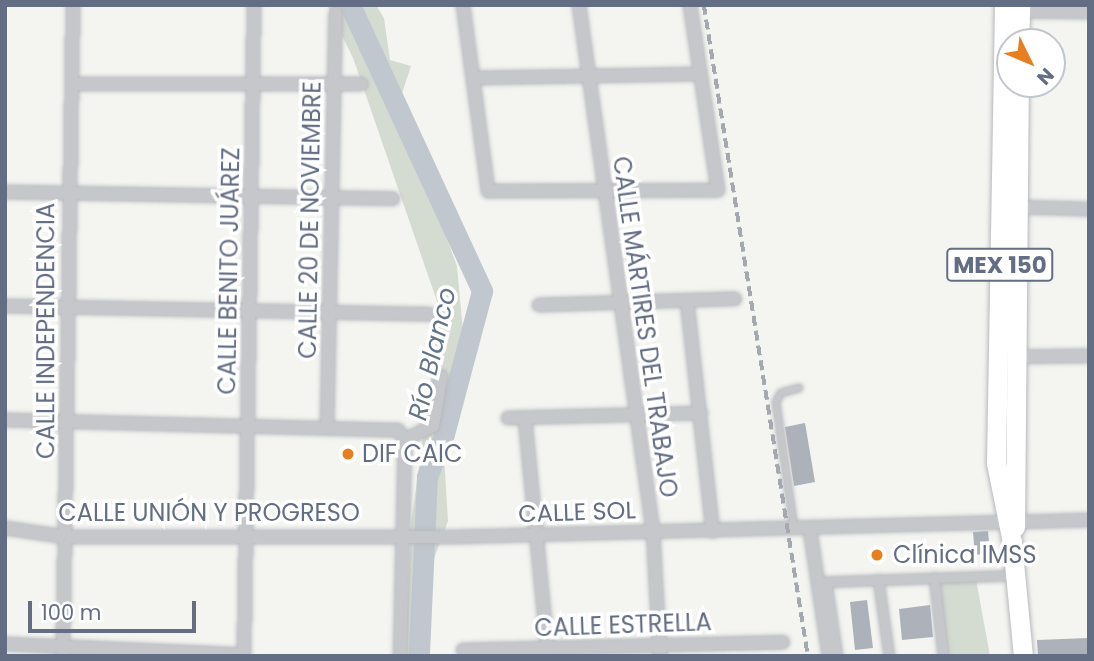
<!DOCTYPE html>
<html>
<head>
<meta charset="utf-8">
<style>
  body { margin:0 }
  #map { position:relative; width:1094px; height:661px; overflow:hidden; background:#f4f5f1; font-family:Poppins,sans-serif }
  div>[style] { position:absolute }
  .green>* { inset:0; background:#d4dcd2 }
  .river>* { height:21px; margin:-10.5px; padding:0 10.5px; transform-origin:10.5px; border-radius:10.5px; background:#c1c7cf }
  .building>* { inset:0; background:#adb2ba }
  .roads { filter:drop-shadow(0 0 2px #b7b9be) drop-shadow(0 0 2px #b7b9be) }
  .service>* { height:6px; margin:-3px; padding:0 3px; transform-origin:3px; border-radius:3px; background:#c5c7cb }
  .pedestrian>* { height:9px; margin:-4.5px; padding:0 4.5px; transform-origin:4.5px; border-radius:4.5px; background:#c5c7cb }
  .minor>* { height:12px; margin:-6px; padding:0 6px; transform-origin:6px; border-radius:6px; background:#c5c7cb }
  .primary>* { height:19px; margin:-9.5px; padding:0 9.5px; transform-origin:9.5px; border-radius:9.5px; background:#fff }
  .rail>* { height:3.5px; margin-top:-1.75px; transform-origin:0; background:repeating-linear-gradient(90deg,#a4a8af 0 10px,transparent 0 15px) }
  .dots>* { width:19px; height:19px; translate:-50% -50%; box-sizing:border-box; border:4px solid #fff; border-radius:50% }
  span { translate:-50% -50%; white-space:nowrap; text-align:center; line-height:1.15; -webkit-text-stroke:7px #fff; paint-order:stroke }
  .shield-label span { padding:2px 5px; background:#fff; border:2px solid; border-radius:5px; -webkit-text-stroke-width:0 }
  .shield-label { font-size:23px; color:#636d83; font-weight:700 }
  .street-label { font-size:24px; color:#636d83 }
  .poi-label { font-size:24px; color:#636d83 }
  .left { translate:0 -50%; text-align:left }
  .water-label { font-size:26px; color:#647587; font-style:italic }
  .frame { position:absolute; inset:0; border:7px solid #636d83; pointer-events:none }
  .north { position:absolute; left:996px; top:28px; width:70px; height:70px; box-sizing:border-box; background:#fff; border:2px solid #c1c5cd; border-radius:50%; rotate:133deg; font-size:19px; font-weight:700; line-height:28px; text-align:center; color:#636d83 }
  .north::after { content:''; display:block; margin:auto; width:24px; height:32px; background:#e77f20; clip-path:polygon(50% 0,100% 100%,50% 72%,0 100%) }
  .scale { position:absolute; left:28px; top:601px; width:168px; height:32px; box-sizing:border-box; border:4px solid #636d83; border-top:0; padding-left:9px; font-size:21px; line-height:24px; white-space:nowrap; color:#636d83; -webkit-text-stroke:5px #fff; paint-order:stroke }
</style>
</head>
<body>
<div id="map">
  <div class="green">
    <div style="clip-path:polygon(327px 5px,376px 5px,384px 18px,390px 60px,411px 66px,398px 106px,457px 266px,465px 352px,443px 439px,448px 521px,428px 575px,422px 656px,405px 656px,411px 525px,440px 310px,353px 58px)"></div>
    <div style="clip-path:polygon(976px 579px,990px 656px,948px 656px,938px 581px)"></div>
  </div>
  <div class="river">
    <div style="left:350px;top:5px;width:315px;rotate:65.2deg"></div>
    <div style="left:482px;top:291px;width:155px;rotate:104.9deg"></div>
    <div style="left:442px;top:441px;width:39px;rotate:113deg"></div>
    <div style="left:427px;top:477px;width:179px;rotate:92.6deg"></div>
  </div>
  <div class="building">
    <div style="clip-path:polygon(805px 423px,815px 482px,794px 486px,785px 427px)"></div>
    <div style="clip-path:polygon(988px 531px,990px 553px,975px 555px,973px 532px)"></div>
    <div style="clip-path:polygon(867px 600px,873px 648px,855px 650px,850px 602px)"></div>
    <div style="clip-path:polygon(930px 605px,933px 637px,902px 640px,899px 609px)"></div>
    <div style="clip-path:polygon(1088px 638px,1089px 656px,1038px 656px,1037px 640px)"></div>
  </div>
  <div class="roads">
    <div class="service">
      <div style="left:794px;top:527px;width:126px;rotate:-98.2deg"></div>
      <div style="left:776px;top:402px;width:10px;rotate:-61deg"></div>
      <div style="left:781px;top:393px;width:19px;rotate:-16deg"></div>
    </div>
    <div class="pedestrian">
      <div style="left:934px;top:577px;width:80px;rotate:83.5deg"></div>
      <div style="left:878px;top:579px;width:78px;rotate:81.9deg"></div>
      <div style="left:818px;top:582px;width:197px;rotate:-2deg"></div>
      <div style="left:826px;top:582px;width:75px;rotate:81.5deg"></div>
    </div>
    <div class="minor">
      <div style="left:463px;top:5px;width:188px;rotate:82.3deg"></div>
      <div style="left:488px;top:191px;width:230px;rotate:-0.2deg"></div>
      <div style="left:718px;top:190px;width:187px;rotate:-98.6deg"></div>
      <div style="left:579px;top:5px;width:531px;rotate:81.99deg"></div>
      <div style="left:653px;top:531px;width:125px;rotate:86.8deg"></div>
      <div style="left:1015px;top:11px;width:74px;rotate:0.8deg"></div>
      <div style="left:473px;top:78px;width:226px;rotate:-1deg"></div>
      <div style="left:72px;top:84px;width:289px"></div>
      <div style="left:5px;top:192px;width:388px;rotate:1deg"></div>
      <div style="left:1012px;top:207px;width:77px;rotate:1.5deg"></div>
      <div style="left:687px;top:301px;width:232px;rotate:83.6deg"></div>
      <div style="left:539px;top:305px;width:196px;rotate:-1.8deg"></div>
      <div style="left:5px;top:306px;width:425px;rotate:1.1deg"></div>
      <div style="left:1013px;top:357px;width:76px;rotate:-0.8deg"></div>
      <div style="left:508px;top:418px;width:193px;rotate:-1.5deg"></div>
      <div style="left:525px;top:419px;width:237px;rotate:84.4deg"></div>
      <div style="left:5px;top:420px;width:393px;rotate:1.5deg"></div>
      <div style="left:398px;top:430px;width:12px;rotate:55deg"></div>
      <div style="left:405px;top:440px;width:216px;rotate:91.3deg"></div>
      <div style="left:327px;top:427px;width:413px;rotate:-88.8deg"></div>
      <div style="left:405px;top:440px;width:31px;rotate:-27deg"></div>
      <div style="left:433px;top:426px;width:50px;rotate:-80.7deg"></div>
      <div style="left:5px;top:528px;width:62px;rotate:8.4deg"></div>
      <div style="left:66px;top:537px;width:386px"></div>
      <div style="left:452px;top:537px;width:637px;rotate:-1.53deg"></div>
      <div style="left:810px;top:530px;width:127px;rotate:81.4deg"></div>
      <div style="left:5px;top:644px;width:239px;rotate:2.6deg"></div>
      <div style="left:463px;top:650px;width:320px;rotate:-1.4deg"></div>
      <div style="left:63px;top:656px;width:651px;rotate:-89.12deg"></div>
      <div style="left:244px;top:656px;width:651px;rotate:-89.12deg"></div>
    </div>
    <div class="primary">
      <div style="left:1004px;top:5px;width:458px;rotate:91deg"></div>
      <div style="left:996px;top:463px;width:81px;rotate:78.6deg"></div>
      <div style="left:1012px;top:542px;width:115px;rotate:84.5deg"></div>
      <div style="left:1019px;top:42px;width:37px;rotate:-88deg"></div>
      <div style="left:1015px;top:527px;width:443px;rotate:-89.5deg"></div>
    </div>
  </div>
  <div class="rail">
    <div style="left:704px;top:5px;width:659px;rotate:80.92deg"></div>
  </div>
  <div class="dots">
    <div style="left:348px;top:454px;background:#e77f20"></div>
    <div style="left:877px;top:555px;background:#e77f20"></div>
  </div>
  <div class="shield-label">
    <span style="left:1000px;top:265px">MEX 150</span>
  </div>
  <div class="street-label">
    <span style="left:310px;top:220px;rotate:-89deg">CALLE 20 DE NOVIEMBRE</span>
    <span style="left:229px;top:271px;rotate:-89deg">CALLE BENITO JUÁREZ</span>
    <span style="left:645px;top:327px;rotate:82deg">CALLE MÁRTIRES DEL TRABAJO</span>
    <span style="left:46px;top:331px;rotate:-90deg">CALLE INDEPENDENCIA</span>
    <span style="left:577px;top:512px;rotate:-2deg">CALLE SOL</span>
    <span style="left:209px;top:513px">CALLE UNIÓN Y PROGRESO</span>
    <span style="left:623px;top:625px;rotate:-2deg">CALLE ESTRELLA</span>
  </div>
  <div class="poi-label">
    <span class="left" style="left:362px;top:454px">DIF CAIC</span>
    <span class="left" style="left:893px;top:555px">Clínica IMSS</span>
  </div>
  <div class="water-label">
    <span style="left:433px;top:354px;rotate:-77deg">Río Blanco</span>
  </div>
  <div class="frame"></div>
  <div class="north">N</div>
  <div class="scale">100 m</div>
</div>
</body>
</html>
